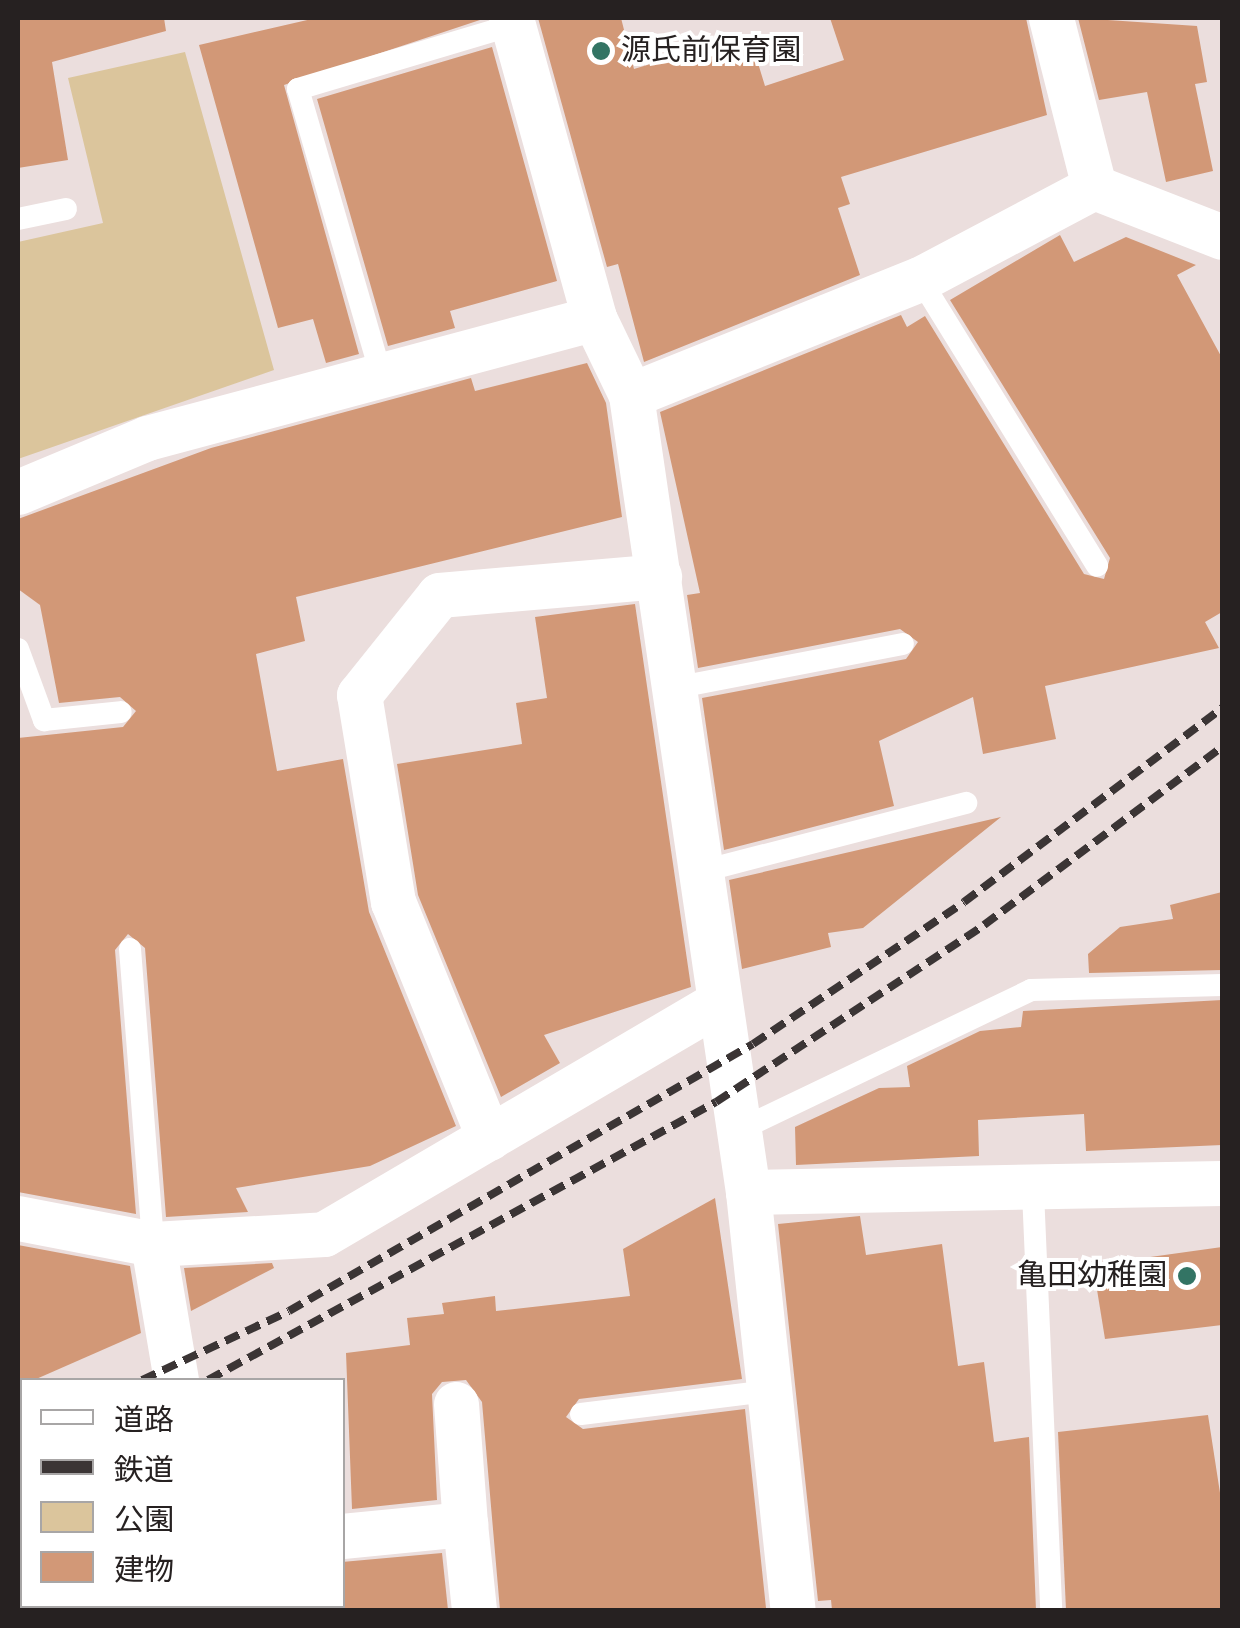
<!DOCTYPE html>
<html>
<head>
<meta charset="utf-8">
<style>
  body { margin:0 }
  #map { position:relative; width:1240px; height:1628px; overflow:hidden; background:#ebdedd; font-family:Signika,"Noto Sans JP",sans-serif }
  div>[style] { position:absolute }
  .green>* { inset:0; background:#dbc59c }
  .building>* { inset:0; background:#d29877 }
  .service>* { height:22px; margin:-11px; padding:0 11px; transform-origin:11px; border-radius:11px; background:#fff }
  .minor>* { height:45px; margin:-22.5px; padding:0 22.5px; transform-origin:22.5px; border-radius:22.5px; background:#fff }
  .rail>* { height:8px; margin-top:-4px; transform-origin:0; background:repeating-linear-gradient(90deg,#3b3535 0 15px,transparent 0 23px) }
  .dots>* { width:28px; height:28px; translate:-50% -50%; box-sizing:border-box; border:5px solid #fff; border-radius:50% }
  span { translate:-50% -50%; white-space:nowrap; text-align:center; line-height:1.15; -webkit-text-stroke:8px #fff; paint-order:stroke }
  .poi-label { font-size:30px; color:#262121 }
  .left { translate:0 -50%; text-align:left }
  .right { translate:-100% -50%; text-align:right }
  .frame { position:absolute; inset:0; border:20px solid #262121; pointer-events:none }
  .legend { position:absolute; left:20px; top:1378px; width:325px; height:230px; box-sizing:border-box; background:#fff; border:2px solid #a8a6a6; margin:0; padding:12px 18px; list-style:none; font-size:30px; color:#262121 }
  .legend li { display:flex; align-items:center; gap:20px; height:50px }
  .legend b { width:50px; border:2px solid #a8a6a6 }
</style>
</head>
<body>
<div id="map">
  <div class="green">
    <div style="clip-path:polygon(185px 52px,274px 370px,18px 459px,18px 242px,103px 223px,68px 78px)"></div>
  </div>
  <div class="building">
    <div style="clip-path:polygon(18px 18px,164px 18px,166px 31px,52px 62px,68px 160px,18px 168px)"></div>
    <div style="clip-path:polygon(316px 18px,486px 18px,284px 85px,359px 354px,326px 363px,313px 319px,278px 328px,199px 45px)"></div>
    <div style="clip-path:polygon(538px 18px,621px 18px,634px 69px,749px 34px,765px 86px,844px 60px,830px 18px,1026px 18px,1047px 115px,841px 177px,850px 204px,838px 208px,860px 275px,644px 362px,618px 264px,607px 267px)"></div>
    <div style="clip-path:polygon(1078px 18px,1197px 26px,1207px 82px,1195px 84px,1213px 171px,1166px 182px,1147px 92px,1099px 100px)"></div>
    <div style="clip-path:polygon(492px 47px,557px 281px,450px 311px,455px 328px,388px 346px,317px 99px)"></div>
    <div style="clip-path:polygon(1060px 235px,1074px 262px,1126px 237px,1196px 265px,1177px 275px,1222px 358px,1222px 612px,1205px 622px,1219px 648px,1045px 686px,1056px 739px,983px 754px,973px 697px,879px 741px,894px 806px,724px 850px,702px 698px,906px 659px,918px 642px,900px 629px,698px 668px,687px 595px,700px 593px,660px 412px,901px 315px,907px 327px,925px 316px,1084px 574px,1104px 579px,1110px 558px,950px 300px)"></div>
    <div style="clip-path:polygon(587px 363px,606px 403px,622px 517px,296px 597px,305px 641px,256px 654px,277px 771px,343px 759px,369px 912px,456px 1126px,370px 1166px,236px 1188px,248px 1212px,166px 1217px,145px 948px,128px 934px,115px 950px,136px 1214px,18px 1192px,18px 738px,123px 727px,136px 711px,120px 697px,59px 703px,40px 605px,18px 589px,18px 519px,211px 448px,471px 378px,475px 391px)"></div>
    <div style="clip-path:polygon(635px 604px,691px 987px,544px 1035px,560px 1063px,501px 1097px,418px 895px,397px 764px,522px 744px,516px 703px,547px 698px,535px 617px)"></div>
    <div style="clip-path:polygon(1001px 817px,863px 928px,828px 933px,831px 947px,742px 969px,729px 880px)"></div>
    <div style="clip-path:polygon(1222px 892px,1222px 970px,1089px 973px,1088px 954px,1120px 927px,1173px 919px,1170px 905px)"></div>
    <div style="clip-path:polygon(1222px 1000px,1222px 1145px,1086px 1151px,1084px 1114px,978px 1120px,979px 1156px,796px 1165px,795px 1127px,879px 1088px,910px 1087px,907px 1066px,980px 1031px,1021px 1027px,1023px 1011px)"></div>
    <div style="clip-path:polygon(715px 1198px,742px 1379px,579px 1399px,566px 1417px,583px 1429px,745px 1409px,766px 1608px,500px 1610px,482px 1402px,466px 1380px,442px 1382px,432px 1394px,437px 1500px,352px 1509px,346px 1353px,410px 1345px,407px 1318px,444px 1314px,442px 1303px,495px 1296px,496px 1311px,630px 1296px,623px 1249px)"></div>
    <div style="clip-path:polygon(860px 1216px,866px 1255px,942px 1244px,958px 1366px,984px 1362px,994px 1442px,1029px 1437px,1036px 1610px,832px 1610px,831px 1600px,818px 1601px,778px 1224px)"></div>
    <div style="clip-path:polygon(18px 1245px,130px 1266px,141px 1333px,18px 1387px)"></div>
    <div style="clip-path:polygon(1222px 1247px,1222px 1325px,1105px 1339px,1093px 1265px)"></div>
    <div style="clip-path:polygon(272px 1263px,274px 1268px,191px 1311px,184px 1268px)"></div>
    <div style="clip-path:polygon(1208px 1415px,1222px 1506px,1222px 1610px,1066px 1610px,1058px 1432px)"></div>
    <div style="clip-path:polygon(442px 1553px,448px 1610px,342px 1610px,342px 1562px)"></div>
  </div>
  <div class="service">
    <div style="left:18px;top:219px;width:49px;rotate:-11.8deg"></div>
    <div style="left:920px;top:279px;width:337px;rotate:58.3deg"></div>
    <div style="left:382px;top:378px;width:301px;rotate:-106.2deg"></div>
    <div style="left:298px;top:89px;width:224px;rotate:-16.6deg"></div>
    <div style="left:18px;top:649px;width:76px;rotate:69.9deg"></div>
    <div style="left:44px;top:720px;width:77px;rotate:-5.9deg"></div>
    <div style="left:674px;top:688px;width:233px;rotate:-10.9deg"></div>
    <div style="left:703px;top:871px;width:272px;rotate:-14.5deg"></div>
    <div style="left:130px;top:949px;width:296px;rotate:85.5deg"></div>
    <div style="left:739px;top:1130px;width:324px;rotate:-25.6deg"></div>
    <div style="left:1031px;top:990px;width:191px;rotate:-1.5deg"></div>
    <div style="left:1033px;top:1192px;width:418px;rotate:87.5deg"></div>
    <div style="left:581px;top:1414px;width:187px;rotate:-7deg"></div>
  </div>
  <div class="minor">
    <div style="left:511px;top:18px;width:311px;rotate:74.5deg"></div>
    <div style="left:594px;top:318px;width:85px;rotate:64.3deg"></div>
    <div style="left:631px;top:395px;width:806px;rotate:81.65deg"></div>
    <div style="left:748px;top:1192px;width:420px;rotate:83.9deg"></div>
    <div style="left:1051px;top:18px;width:174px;rotate:75.7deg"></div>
    <div style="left:1094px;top:187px;width:137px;rotate:21.3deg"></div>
    <div style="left:631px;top:395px;width:311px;rotate:-21.9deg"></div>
    <div style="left:920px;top:279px;width:197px;rotate:-27.9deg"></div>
    <div style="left:18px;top:492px;width:140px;rotate:-22.7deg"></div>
    <div style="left:147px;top:438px;width:463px;rotate:-15deg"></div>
    <div style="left:489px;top:1138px;width:255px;rotate:-112.1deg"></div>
    <div style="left:393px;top:902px;width:210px;rotate:-99.3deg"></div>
    <div style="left:359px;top:695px;width:128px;rotate:-51.3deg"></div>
    <div style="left:439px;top:595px;width:221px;rotate:-4.9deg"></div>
    <div style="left:748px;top:1192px;width:474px;rotate:-1.1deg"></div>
    <div style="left:18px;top:1218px;width:137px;rotate:10.9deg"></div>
    <div style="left:153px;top:1244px;width:171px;rotate:-3.3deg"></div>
    <div style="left:324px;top:1234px;width:458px;rotate:-30.4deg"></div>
    <div style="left:153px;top:1244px;width:138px;rotate:80.4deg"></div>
    <div style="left:456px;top:1404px;width:120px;rotate:85.7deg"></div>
    <div style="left:342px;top:1536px;width:124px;rotate:-5.6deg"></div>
    <div style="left:465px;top:1524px;width:86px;rotate:84deg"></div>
    <div style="left:201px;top:1606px;width:4px;rotate:76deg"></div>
  </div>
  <div class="rail">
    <div style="left:142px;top:1380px;width:162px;rotate:-25.1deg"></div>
    <div style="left:289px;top:1311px;width:535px;rotate:-29.92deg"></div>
    <div style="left:753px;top:1044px;width:254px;rotate:-33.9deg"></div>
    <div style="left:964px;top:902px;width:323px;rotate:-36.9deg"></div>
    <div style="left:208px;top:1380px;width:579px;rotate:-28.69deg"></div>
    <div style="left:716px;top:1102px;width:321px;rotate:-33.4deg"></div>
    <div style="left:984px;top:925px;width:297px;rotate:-36.8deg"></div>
    <div style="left:18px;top:1437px;width:4px;rotate:-27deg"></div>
    <div style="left:18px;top:1467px;width:4px;rotate:-27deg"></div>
  </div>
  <div class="dots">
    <div style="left:601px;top:51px;background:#337464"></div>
    <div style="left:1187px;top:1276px;background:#337464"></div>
  </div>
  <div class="poi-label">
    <span class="left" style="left:621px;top:51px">源氏前保育園</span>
    <span class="right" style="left:1167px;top:1276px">亀田幼稚園</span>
  </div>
  <div class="frame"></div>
  <ul class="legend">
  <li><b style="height:12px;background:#fff"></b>道路</li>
  <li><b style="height:12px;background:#3b3535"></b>鉄道</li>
  <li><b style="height:28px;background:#dbc59c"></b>公園</li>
  <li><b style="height:28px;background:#d29877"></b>建物</li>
  </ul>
</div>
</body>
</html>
